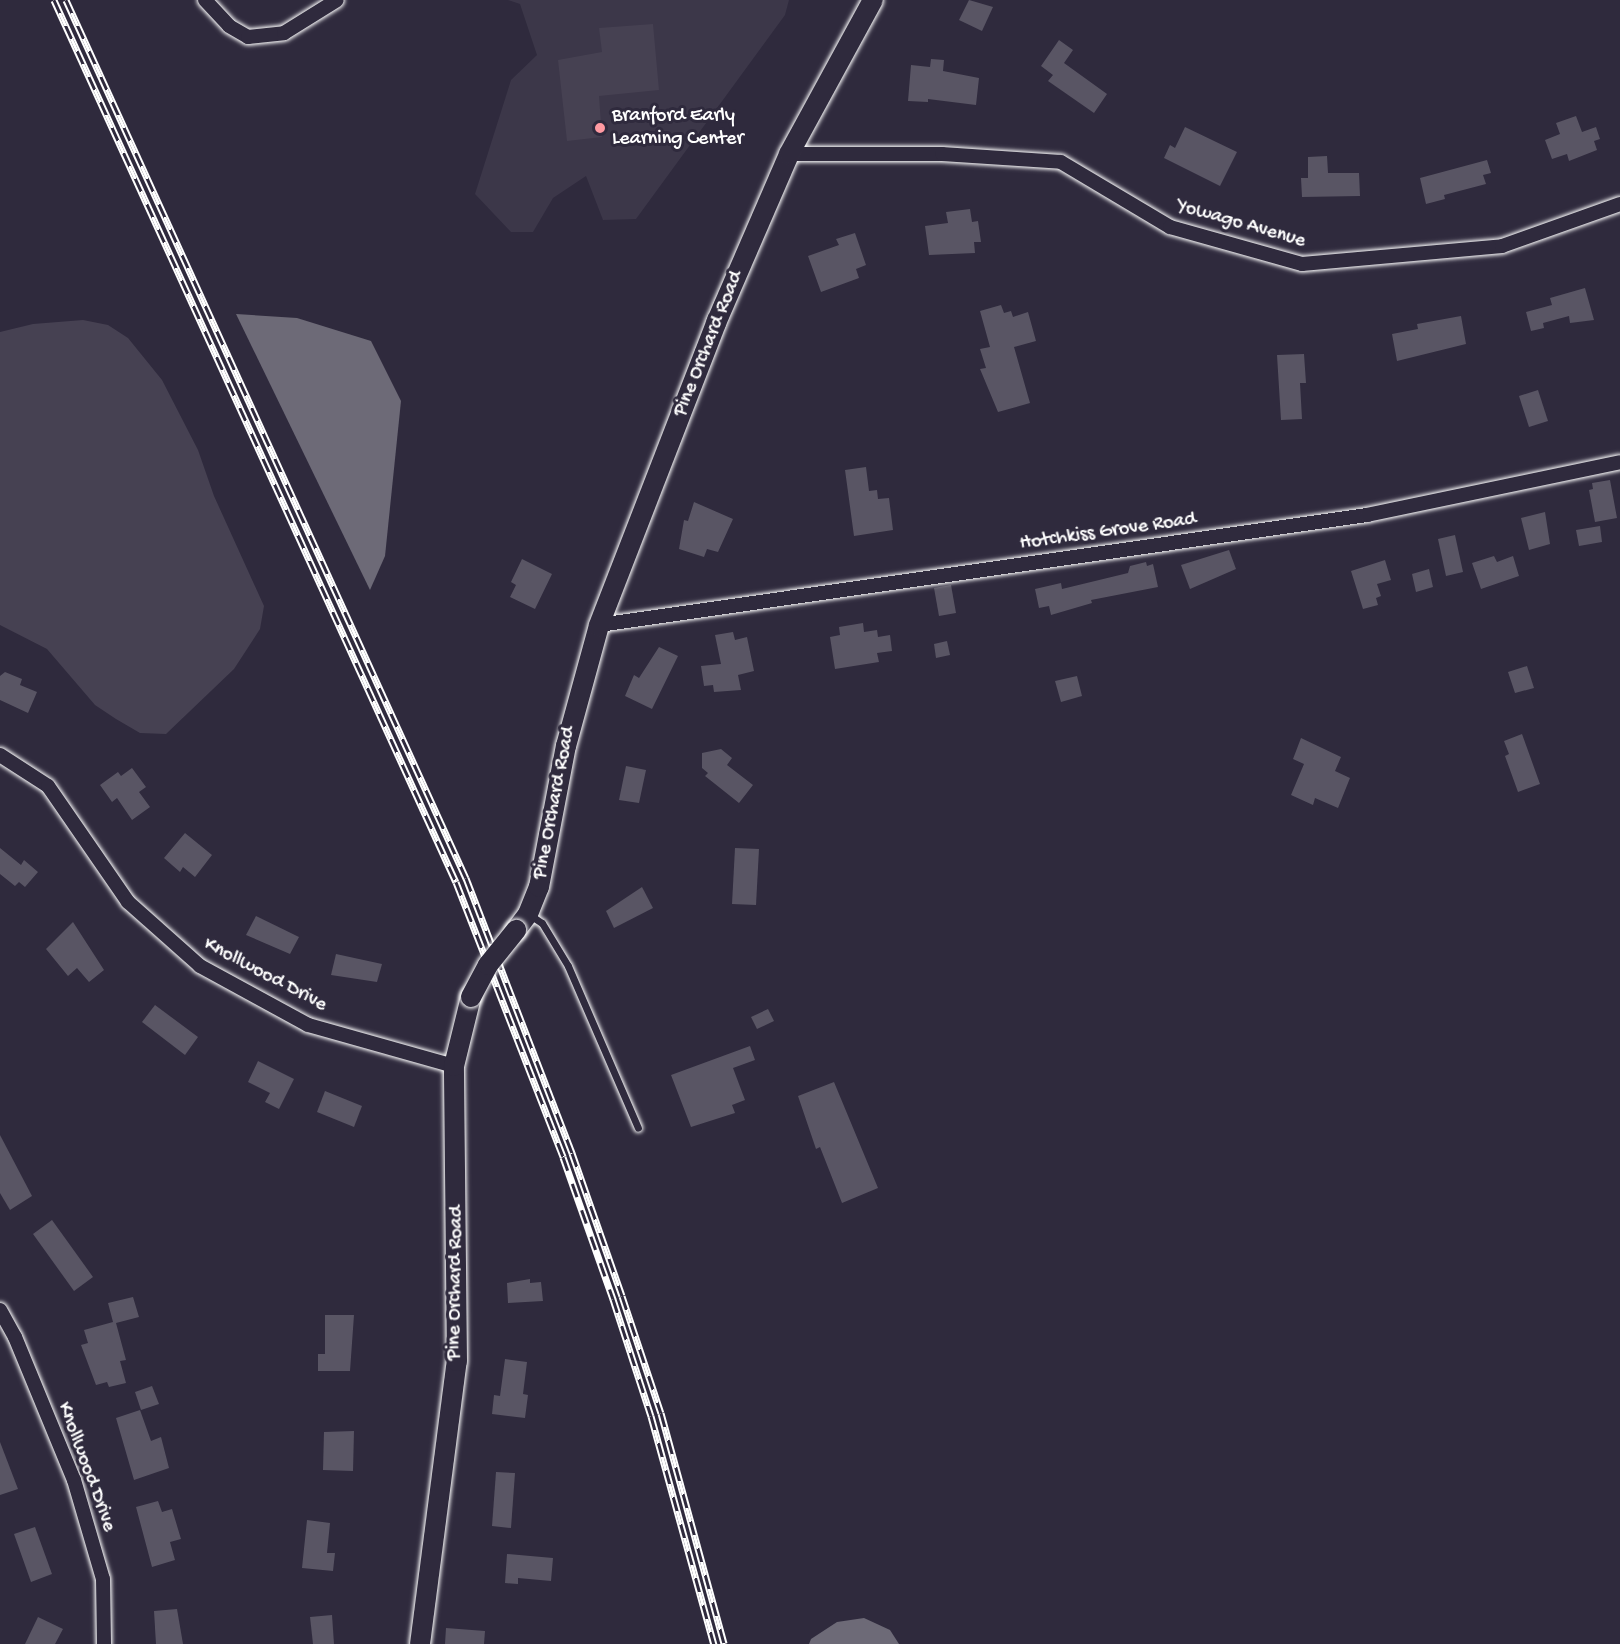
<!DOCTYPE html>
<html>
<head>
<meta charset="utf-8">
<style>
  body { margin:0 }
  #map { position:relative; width:1620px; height:1644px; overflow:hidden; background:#2f2a3d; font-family:"Gochi Hand",sans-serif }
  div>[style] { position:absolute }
  .built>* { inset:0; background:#3c3749 }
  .green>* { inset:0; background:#464152 }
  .water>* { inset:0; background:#6d6a77 }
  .building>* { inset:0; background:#595564 }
  .roads { filter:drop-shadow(0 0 2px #fff) drop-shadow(0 0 2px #fff) }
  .lane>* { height:7px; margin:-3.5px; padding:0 3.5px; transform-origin:3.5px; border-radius:3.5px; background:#2f2a3d }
  .street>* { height:14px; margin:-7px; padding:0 7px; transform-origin:7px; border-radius:7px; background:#2f2a3d }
  .secondary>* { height:20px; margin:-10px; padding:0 10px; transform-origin:10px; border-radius:10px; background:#2f2a3d }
  .rail>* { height:7px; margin-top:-3.5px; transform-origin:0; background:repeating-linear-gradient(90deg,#2f2a3d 0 14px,#fff 0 28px); box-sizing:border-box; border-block:2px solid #fff }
  .bridges { filter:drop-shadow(0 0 2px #fff) drop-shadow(0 0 2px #fff) }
  .secondary-bridge>* { height:20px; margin:-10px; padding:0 10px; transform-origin:10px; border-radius:10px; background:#2f2a3d }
  .dots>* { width:16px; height:16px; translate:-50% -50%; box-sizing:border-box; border:3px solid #2f2a3d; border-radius:50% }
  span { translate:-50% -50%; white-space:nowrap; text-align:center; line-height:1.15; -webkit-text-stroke:6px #2f2a3d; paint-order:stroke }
  .poi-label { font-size:20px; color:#fff }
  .left { translate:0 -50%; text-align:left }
  .street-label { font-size:20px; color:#fff }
</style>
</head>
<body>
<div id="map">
  <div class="built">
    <div style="clip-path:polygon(508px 0,789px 0,785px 15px,636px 219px,603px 220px,586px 176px,553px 198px,533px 232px,511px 232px,475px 194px,511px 80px,537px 55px,520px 4px)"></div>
  </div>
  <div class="green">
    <div style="clip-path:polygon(653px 24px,659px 90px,599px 96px,602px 137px,567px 141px,558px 60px,602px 52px,599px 28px)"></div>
    <div style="clip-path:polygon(83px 320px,108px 325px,128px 338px,162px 380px,198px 450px,214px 496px,264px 606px,260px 629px,234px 669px,166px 734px,140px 733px,116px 719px,95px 705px,47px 649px,0 625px,0 332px,33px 324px)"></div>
  </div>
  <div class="water">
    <div style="clip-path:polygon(236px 314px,297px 318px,371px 341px,401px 401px,385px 556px,370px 590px)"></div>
    <div style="clip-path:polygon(864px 1618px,890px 1630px,899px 1644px,809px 1644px,811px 1639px,837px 1622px)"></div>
  </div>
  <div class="building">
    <div style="clip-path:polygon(969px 0,993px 7px,982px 31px,959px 20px)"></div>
    <div style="clip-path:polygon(1059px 40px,1073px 50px,1064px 63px,1107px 94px,1094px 113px,1048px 81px,1053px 75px,1041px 66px)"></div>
    <div style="clip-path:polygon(931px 59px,944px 60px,943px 71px,979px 78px,976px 105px,928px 99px,928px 102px,908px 101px,911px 65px,930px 67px)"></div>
    <div style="clip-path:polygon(1576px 116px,1582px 132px,1596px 127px,1600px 139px,1594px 141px,1597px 150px,1569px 161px,1567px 154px,1552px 159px,1545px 140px,1560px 134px,1556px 123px)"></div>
    <div style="clip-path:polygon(1185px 127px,1237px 152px,1220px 186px,1164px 158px,1170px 145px,1175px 148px)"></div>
    <div style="clip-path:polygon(1327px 156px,1328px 173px,1359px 173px,1360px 196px,1302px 197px,1301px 178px,1308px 178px,1308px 157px)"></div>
    <div style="clip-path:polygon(1487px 160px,1491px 173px,1483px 175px,1486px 184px,1444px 195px,1445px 199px,1426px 204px,1420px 178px)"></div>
    <div style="clip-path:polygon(970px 209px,972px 222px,978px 221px,981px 242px,974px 242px,975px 253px,929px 255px,925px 226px,948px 223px,946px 212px)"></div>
    <div style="clip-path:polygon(855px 233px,866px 265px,856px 269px,859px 278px,821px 292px,808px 256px,839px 245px,836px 239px)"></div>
    <div style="clip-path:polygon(1585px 288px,1594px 320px,1570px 323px,1569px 316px,1543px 323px,1544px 328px,1531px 331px,1526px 312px,1552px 305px,1550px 298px)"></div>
    <div style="clip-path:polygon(1001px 305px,1004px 313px,1011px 311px,1013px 317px,1028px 312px,1036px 341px,1014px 347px,1030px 403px,998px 412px,980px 369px,986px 368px,980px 349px,990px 347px,980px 311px)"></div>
    <div style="clip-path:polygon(1461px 316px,1466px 344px,1397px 361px,1392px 334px,1418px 329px,1417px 324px)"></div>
    <div style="clip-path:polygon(1304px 354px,1306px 383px,1300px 383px,1302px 419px,1281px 420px,1277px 355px)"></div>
    <div style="clip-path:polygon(1538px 390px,1548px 421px,1529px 427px,1519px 396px)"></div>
    <div style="clip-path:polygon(866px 467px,869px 491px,877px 490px,878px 499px,889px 498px,893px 530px,854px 536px,845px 470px)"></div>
    <div style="clip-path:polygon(1610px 480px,1617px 518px,1595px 522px,1589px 490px,1593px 489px,1592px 483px)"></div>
    <div style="clip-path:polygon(694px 502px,733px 519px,718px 552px,707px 549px,704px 557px,679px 549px,684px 520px,688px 521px)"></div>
    <div style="clip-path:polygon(1545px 512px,1550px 544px,1529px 550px,1521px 518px)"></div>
    <div style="clip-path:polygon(1600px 526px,1602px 542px,1579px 546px,1576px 530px)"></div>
    <div style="clip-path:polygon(1455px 535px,1463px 572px,1446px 576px,1438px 539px)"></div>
    <div style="clip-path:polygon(1229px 550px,1236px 569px,1190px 589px,1181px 565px)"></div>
    <div style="clip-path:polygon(1494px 556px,1497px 562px,1513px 556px,1519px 576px,1481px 589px,1472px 563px)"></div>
    <div style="clip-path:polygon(522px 559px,552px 574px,535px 609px,510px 597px,516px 585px,511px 582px)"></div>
    <div style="clip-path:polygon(1385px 560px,1391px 580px,1377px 584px,1381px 596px,1376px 598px,1378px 605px,1363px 609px,1351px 571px)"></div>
    <div style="clip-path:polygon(1146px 562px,1147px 566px,1153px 564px,1158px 587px,1091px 600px,1092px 603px,1051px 615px,1049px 606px,1039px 608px,1035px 589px,1061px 583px,1062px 589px,1128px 573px,1130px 566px)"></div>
    <div style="clip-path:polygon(1429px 569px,1433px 587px,1416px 592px,1412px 574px)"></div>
    <div style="clip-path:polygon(951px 585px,956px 613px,939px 616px,934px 588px)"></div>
    <div style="clip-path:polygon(863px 623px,864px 632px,877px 630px,878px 637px,890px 635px,892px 651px,877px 653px,879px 662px,835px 669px,830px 637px,840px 635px,839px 627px)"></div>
    <div style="clip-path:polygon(733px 632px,735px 640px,747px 637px,754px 671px,738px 675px,741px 690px,714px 692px,713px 685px,704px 686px,701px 666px,721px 664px,715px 635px)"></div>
    <div style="clip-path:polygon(947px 641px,950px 655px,936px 658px,934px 644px)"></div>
    <div style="clip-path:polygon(659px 647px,678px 656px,652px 709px,625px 696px,634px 675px,639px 678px)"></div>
    <div style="clip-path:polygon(1527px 666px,1534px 688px,1515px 693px,1508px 672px)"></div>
    <div style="clip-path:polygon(5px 672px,22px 679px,20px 685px,37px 692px,28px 713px,0 700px,0 676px)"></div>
    <div style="clip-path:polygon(1077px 676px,1082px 696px,1061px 702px,1055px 681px)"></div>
    <div style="clip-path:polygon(1522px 734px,1540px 784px,1518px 792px,1505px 756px,1509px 754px,1504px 741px)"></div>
    <div style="clip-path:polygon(1301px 738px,1341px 757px,1335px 771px,1350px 778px,1338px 808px,1315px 798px,1313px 805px,1291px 795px,1304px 764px,1293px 759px)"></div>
    <div style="clip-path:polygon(721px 749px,732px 758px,727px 765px,753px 785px,739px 803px,705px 776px,708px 773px,702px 768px,702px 753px)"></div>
    <div style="clip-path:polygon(626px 766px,646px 770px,639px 803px,619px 800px)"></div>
    <div style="clip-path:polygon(132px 768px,146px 787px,139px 792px,150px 807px,132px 820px,117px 798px,112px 802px,100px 785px,118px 772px,121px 776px)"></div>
    <div style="clip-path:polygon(185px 833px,212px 855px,195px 877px,183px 867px,180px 872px,164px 858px)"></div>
    <div style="clip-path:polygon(0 848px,21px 865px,24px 860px,38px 872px,25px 887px,19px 882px,15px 886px,0 874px)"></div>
    <div style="clip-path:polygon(735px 848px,759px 849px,756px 905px,732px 904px)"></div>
    <div style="clip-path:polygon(642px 887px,653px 908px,614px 928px,606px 911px)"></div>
    <div style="clip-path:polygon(256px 916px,299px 937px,290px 954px,246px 935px)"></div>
    <div style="clip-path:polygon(73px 922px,104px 970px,89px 982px,77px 968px,68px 976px,46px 949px)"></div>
    <div style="clip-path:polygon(336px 954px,382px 964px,377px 982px,331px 975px)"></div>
    <div style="clip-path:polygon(155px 1005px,198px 1037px,185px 1055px,142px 1022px)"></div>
    <div style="clip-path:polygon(768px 1009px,774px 1021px,757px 1029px,751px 1017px)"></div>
    <div style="clip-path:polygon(750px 1046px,755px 1060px,733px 1068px,745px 1100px,732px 1105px,735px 1113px,691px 1127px,671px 1075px)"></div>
    <div style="clip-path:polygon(258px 1061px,294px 1079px,279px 1109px,265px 1102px,270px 1093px,248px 1082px)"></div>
    <div style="clip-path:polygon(834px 1082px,878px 1188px,842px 1203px,820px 1147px,816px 1149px,798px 1096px)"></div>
    <div style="clip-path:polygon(325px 1091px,362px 1106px,354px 1127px,317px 1112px)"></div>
    <div style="clip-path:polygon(0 1135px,32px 1196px,10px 1210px,0 1193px)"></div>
    <div style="clip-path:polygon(52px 1220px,93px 1277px,74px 1291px,33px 1234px)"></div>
    <div style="clip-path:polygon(530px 1279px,530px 1283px,541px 1282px,543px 1301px,508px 1303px,507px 1283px)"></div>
    <div style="clip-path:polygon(133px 1297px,139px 1317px,116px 1323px,126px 1360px,120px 1361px,126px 1383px,109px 1387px,107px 1382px,96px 1385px,81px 1345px,88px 1343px,84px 1330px,113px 1322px,108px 1303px)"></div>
    <div style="clip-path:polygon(325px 1315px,354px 1315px,350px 1371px,318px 1371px,318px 1354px,325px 1354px)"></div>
    <div style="clip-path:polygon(505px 1359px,527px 1362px,523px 1394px,528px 1395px,525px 1418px,492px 1414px,494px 1395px,500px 1396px)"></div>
    <div style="clip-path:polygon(152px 1386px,159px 1404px,141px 1410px,135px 1392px)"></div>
    <div style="clip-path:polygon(140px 1410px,151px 1441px,161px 1437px,169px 1468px,134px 1480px,116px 1418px)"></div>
    <div style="clip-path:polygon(354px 1431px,353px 1471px,323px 1470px,324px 1432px)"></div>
    <div style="clip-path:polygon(0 1442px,18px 1489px,0 1495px)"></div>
    <div style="clip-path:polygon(496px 1472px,515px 1473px,511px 1528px,492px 1526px)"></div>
    <div style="clip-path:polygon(158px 1501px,162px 1512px,172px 1509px,181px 1539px,170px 1542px,175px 1560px,152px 1567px,136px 1507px)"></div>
    <div style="clip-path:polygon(307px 1520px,330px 1523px,327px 1553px,335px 1553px,333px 1571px,302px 1568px)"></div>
    <div style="clip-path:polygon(35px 1527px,52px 1574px,31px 1582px,14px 1534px)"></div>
    <div style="clip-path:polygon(507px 1554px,553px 1558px,551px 1581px,518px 1578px,518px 1584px,505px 1583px)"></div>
    <div style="clip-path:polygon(177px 1609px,183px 1644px,156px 1644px,154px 1611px)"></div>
    <div style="clip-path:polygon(332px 1615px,334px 1644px,313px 1644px,310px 1617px)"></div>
    <div style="clip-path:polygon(38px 1617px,63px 1629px,55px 1644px,25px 1644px)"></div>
    <div style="clip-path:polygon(446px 1628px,485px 1631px,484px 1644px,445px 1644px)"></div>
  </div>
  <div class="roads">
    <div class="lane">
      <div style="left:530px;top:915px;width:14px;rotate:34deg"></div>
      <div style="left:542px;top:923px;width:50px;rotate:58.8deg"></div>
      <div style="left:568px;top:966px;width:176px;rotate:66.6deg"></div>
    </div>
    <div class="street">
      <div style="left:205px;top:0;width:35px;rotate:47deg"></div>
      <div style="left:229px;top:26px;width:22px;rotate:30deg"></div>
      <div style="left:248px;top:37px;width:36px;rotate:-6deg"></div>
      <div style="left:284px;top:33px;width:62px;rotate:-31.9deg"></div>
      <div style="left:789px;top:154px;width:153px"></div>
      <div style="left:942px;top:154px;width:119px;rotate:3.8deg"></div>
      <div style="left:1061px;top:162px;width:127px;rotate:30.8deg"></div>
      <div style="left:1170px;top:227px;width:137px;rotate:15.7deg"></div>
      <div style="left:1302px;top:264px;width:201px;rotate:-5.1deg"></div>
      <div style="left:1502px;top:246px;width:125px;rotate:-19.6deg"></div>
      <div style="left:599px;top:625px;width:776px;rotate:-8.15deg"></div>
      <div style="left:1367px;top:515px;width:258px;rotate:-11.8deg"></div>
      <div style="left:0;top:755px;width:57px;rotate:32.9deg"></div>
      <div style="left:48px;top:786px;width:141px;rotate:55.4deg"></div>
      <div style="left:128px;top:902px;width:96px;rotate:41.6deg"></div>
      <div style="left:200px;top:966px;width:123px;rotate:28.6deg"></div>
      <div style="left:308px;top:1025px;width:152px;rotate:15.7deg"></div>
      <div style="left:0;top:1310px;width:31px;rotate:61deg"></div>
      <div style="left:15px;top:1337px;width:155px;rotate:67.6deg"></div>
      <div style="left:74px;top:1480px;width:103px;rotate:73.7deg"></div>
      <div style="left:103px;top:1579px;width:65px;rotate:89.1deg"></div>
    </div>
    <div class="secondary">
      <div style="left:516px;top:930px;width:20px;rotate:-53deg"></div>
      <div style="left:528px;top:914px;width:29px;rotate:-68deg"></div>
      <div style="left:539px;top:887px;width:144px;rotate:-79.2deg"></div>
      <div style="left:566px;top:746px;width:125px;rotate:-74.7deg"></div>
      <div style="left:599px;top:625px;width:324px;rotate:-68.8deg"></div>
      <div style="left:716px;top:323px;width:184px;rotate:-66.6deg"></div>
      <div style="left:789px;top:154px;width:175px;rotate:-61.4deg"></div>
      <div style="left:420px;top:1644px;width:285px;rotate:-82.6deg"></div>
      <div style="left:457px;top:1361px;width:295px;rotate:-90.6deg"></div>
      <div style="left:454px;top:1066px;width:71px;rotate:-76.2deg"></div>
    </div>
  </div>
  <div class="rail">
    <div style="left:54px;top:0;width:969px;rotate:65.5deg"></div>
    <div style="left:456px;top:882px;width:295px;rotate:68.7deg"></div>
    <div style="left:563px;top:1157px;width:151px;rotate:70.6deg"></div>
    <div style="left:613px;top:1299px;width:123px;rotate:72deg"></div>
    <div style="left:651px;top:1416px;width:237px;rotate:74.6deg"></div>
    <div style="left:66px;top:0;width:965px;rotate:65.51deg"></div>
    <div style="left:466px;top:878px;width:295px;rotate:68.9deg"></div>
    <div style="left:572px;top:1153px;width:151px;rotate:70.7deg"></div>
    <div style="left:622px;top:1296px;width:123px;rotate:71.6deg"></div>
    <div style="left:661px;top:1413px;width:239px;rotate:74.7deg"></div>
  </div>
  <div class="bridges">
    <div class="secondary-bridge">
      <div style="left:471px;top:997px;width:36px;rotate:-62deg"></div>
      <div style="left:488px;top:965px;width:45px;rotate:-51.3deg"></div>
    </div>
  </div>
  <div class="dots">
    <div style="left:600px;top:128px;background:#ff9aa2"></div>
  </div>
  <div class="poi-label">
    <span class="left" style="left:612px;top:128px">Branford Early<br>Learning Center</span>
  </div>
  <div class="street-label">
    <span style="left:1241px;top:224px;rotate:16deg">Yowago Avenue</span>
    <span style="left:709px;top:344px;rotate:-68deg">Pine Orchard Road</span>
    <span style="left:1108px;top:532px;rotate:-8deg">Hotchkiss Grove Road</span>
    <span style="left:555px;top:803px;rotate:-79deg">Pine Orchard Road</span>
    <span style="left:265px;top:975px;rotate:28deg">Knollwood Drive</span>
    <span style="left:456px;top:1283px;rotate:-89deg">Pine Orchard Road</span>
    <span style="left:86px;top:1467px;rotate:70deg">Knollwood Drive</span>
  </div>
</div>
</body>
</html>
